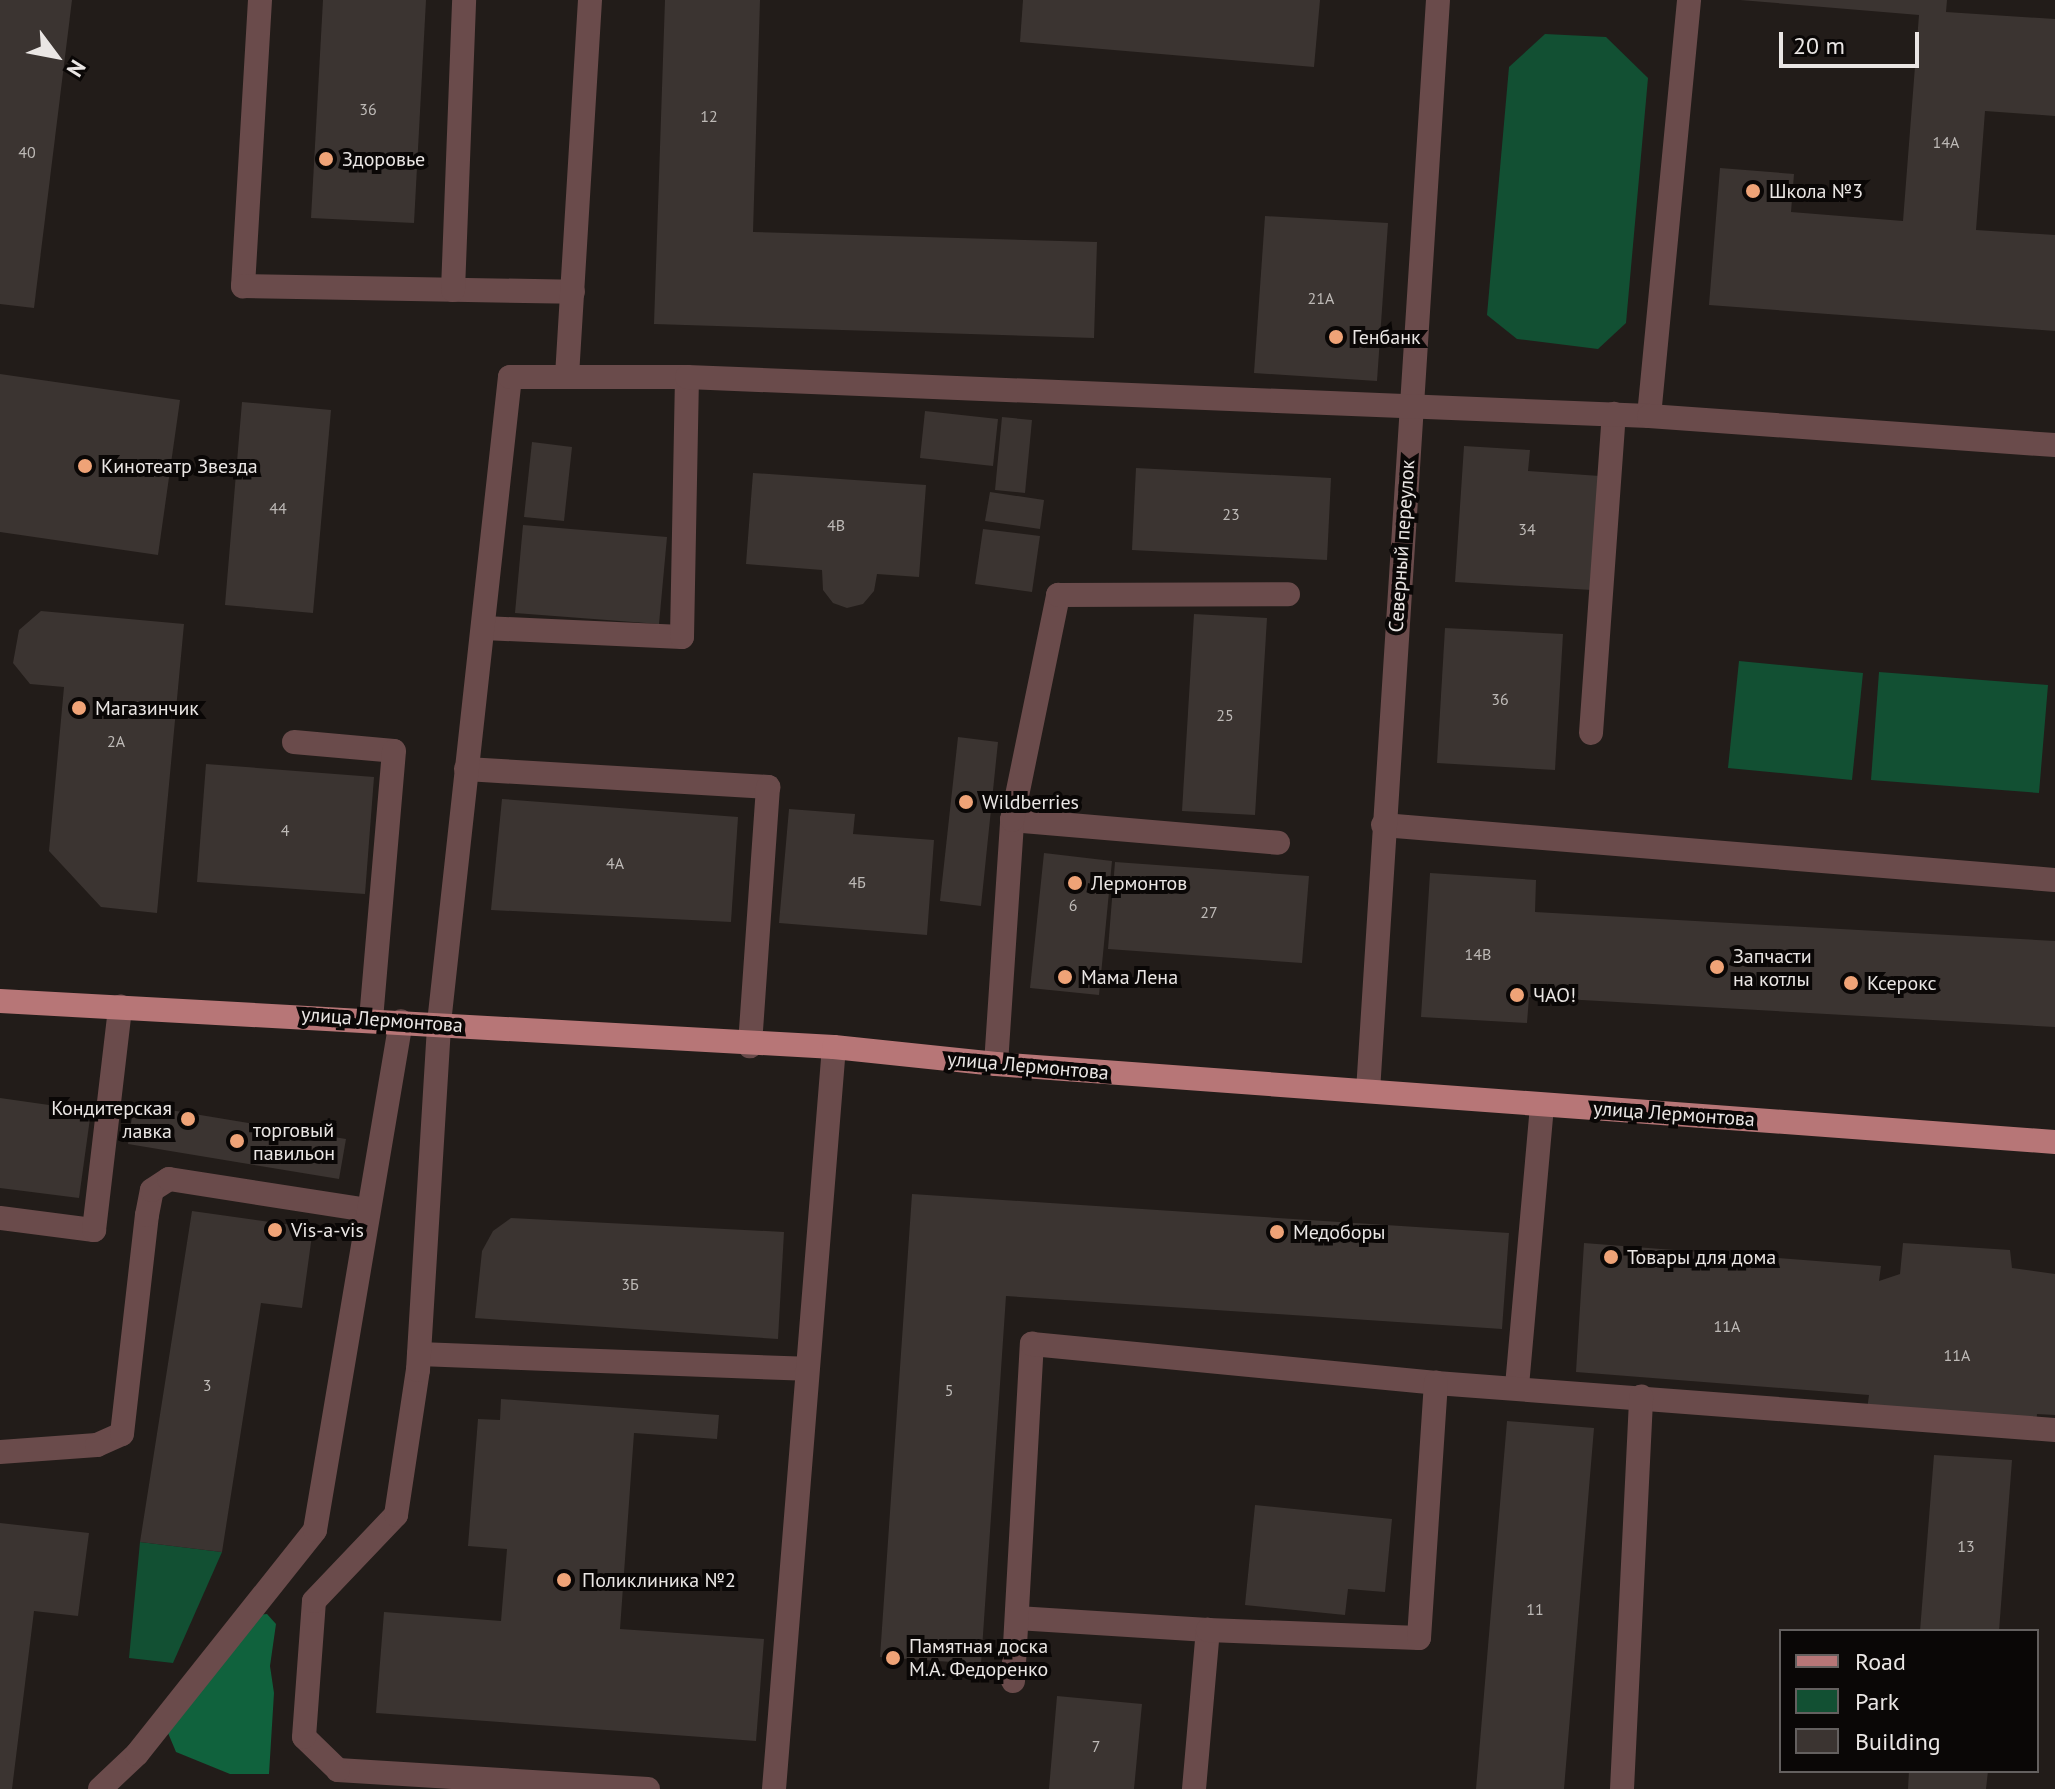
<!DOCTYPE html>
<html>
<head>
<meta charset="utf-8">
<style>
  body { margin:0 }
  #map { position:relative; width:2055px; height:1789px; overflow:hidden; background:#221c19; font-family:"PT Sans",sans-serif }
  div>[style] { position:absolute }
  .green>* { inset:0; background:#125033 }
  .forest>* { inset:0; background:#10623d }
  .building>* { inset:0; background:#3b3431 }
  .minor>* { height:24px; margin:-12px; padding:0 12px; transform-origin:12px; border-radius:12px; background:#6a4b4b }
  .major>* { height:24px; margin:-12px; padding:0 12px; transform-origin:12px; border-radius:12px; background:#b77677 }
  .dots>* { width:22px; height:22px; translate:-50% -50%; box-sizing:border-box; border:4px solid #0a0706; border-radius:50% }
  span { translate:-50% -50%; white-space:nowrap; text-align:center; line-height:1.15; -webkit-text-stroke:8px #0a0706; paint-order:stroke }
  .number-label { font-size:16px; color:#bebab7 }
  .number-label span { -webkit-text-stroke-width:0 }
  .poi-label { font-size:20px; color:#eae6e4 }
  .left { translate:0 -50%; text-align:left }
  .right { translate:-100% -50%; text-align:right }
  .street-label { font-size:20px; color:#eae6e4 }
  .legend { position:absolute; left:1779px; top:1629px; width:260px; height:144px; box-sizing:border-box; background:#0a0706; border:2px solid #64605f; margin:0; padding:10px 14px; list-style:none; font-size:24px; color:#eae6e4 }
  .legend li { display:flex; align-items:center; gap:16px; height:40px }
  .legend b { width:40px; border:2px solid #64605f }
  .north { position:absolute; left:16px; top:16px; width:80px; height:80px; -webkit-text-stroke:6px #0a0706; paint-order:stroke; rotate:122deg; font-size:22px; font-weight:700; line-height:32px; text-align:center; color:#eae6e4 }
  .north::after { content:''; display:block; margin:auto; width:28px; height:36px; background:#eae6e4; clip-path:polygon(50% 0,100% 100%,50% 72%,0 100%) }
  .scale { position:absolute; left:1779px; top:32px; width:140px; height:36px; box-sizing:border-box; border:4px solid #eae6e4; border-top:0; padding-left:10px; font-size:24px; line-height:28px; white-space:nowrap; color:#eae6e4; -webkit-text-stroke:6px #0a0706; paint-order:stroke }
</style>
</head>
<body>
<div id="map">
  <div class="green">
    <div style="clip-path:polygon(1545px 34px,1606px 37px,1648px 78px,1626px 323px,1598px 349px,1517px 339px,1487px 315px,1509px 67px)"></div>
    <div style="clip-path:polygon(1739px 661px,1863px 673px,1852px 780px,1728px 768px)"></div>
    <div style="clip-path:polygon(1879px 672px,2048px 685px,2039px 793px,1871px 780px)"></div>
    <div style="clip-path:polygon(140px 1542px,222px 1552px,173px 1663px,129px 1658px)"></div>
  </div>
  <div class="forest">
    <div style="clip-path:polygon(267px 1614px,276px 1624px,270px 1666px,274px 1693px,269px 1774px,230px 1774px,176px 1752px,168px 1733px,257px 1615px)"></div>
  </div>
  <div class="building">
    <div style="clip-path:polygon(0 0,72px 0,34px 308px,0 304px)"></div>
    <div style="clip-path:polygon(323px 0,426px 0,414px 223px,311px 218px)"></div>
    <div style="clip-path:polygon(665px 0,760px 0,753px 232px,1097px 242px,1094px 338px,654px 324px)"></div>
    <div style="clip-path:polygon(1023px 0,1320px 0,1314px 67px,1020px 42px)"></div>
    <div style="clip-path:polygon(1740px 0,1947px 0,1946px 12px,2055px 19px,2055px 116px,1985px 111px,1976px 230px,2055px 235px,2055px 331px,1709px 305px,1720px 168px,1794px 174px,1791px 212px,1903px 221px,1919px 15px)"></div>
    <div style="clip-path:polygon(1265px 216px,1388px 223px,1377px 381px,1254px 373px)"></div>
    <div style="clip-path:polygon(0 374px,180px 400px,158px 555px,0 532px)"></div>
    <div style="clip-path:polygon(242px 402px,331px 410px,313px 613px,225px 605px)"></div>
    <div style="clip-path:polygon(925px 411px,998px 419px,993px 466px,920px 458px)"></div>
    <div style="clip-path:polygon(1002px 417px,1032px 420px,1025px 493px,995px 490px)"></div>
    <div style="clip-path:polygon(532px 442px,572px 447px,564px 521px,524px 517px)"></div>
    <div style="clip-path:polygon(1464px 446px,1530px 450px,1528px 471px,1600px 476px,1592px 590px,1455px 582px)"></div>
    <div style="clip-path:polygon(1136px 468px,1331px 478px,1327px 560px,1132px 550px)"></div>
    <div style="clip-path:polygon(753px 473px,926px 485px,919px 577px,877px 574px,874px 591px,863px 604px,847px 608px,833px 603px,823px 590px,822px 570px,746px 564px)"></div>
    <div style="clip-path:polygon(990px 492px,1044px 500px,1040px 529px,985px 521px)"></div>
    <div style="clip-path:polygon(523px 525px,667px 537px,659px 624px,515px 613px)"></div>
    <div style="clip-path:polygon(983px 529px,1040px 536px,1032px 592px,975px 584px)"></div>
    <div style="clip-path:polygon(41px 611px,184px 624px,157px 913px,101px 907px,49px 851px,64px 687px,30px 684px,13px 663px,19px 630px)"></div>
    <div style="clip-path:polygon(1194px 614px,1267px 618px,1255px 815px,1182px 811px)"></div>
    <div style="clip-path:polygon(1445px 628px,1563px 634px,1555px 770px,1437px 763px)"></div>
    <div style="clip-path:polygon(958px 737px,998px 742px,981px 906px,940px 901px)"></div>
    <div style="clip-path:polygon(206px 764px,374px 777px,365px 894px,197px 882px)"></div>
    <div style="clip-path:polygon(502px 799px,738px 817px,731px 922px,491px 910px)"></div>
    <div style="clip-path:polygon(789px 809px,855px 814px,853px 834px,934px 840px,927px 935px,779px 923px)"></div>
    <div style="clip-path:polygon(1044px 853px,1112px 861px,1099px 995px,1030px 988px)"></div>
    <div style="clip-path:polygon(1115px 862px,1309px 876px,1302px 963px,1108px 949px)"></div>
    <div style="clip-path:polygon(1430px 873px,1536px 880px,1535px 912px,2055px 941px,2055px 1027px,1529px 997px,1527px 1023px,1421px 1017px)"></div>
    <div style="clip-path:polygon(0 1098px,91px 1111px,79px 1198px,0 1188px)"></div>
    <div style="clip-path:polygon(134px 1104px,346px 1139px,339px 1179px,128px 1144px)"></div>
    <div style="clip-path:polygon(912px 1194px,1509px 1233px,1502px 1329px,1006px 1296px,981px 1664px,880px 1657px)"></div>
    <div style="clip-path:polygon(192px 1211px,313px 1228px,302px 1308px,261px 1303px,222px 1552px,140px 1542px)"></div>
    <div style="clip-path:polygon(511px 1218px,784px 1232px,778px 1339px,475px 1318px,482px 1251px,493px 1231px)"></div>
    <div style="clip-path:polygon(1584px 1243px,1881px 1266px,1879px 1281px,1900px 1274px,1903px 1243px,2010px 1250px,2012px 1268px,2055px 1274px,2055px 1415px,2037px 1414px,2036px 1426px,1867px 1410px,1869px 1395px,1576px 1372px)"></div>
    <div style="clip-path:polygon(501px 1399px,719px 1415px,717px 1439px,634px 1433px,620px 1629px,764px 1639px,756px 1741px,376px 1713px,384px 1612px,501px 1621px,507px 1549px,468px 1546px,478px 1419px,500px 1420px)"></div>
    <div style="clip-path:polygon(1507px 1421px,1594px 1428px,1564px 1789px,1476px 1789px)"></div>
    <div style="clip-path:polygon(1934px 1455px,2012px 1460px,1999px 1631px,1920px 1631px)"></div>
    <div style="clip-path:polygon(1255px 1505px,1392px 1519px,1385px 1592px,1348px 1589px,1345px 1615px,1245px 1605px)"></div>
    <div style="clip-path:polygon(0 1523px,89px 1533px,78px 1616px,34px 1611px,12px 1789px,0 1789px)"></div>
    <div style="clip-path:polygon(1057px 1696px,1142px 1704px,1134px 1789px,1049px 1789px)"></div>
    <div style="clip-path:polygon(1909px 1771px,1988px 1771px,1986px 1789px,1908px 1789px)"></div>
  </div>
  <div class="minor">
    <div style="left:260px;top:0;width:287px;rotate:93.4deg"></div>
    <div style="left:243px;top:286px;width:330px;rotate:1deg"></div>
    <div style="left:453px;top:290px;width:290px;rotate:-87.8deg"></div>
    <div style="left:567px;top:376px;width:377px;rotate:-86.5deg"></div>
    <div style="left:1649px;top:416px;width:418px;rotate:-84.5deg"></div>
    <div style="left:484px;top:628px;width:198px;rotate:2.6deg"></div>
    <div style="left:682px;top:637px;width:260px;rotate:-88.9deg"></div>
    <div style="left:1591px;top:733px;width:320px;rotate:-85.9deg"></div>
    <div style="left:294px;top:742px;width:100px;rotate:5.1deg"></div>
    <div style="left:394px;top:751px;width:268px;rotate:94.9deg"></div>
    <div style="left:466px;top:769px;width:303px;rotate:3.4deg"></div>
    <div style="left:768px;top:787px;width:260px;rotate:94deg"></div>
    <div style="left:1012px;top:820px;width:267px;rotate:4.9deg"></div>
    <div style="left:1383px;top:825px;width:674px;rotate:4.68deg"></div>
    <div style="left:996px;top:1064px;width:245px;rotate:-86.2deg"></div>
    <div style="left:1012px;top:820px;width:230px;rotate:-78.4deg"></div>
    <div style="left:1058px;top:595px;width:230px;rotate:-0.2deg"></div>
    <div style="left:1368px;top:1091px;width:1093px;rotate:-86.33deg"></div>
    <div style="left:0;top:1218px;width:95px;rotate:7.3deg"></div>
    <div style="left:94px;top:1230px;width:225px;rotate:-83.3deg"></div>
    <div style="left:419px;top:1354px;width:387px;rotate:2.2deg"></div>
    <div style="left:1517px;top:1386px;width:282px;rotate:-84.9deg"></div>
    <div style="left:0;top:1452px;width:97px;rotate:-4.1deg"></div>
    <div style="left:97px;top:1445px;width:27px;rotate:-24deg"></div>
    <div style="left:122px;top:1434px;width:220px;rotate:-83.5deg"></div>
    <div style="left:147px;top:1215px;width:25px;rotate:-79deg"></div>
    <div style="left:152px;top:1190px;width:20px;rotate:-33deg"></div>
    <div style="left:169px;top:1179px;width:200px;rotate:8.9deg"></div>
    <div style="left:1017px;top:1618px;width:191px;rotate:3.6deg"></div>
    <div style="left:1013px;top:1681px;width:338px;rotate:-86.8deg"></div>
    <div style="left:1032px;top:1344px;width:406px;rotate:5.5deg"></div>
    <div style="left:1436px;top:1383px;width:621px;rotate:4.34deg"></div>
    <div style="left:100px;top:1789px;width:51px;rotate:-43.4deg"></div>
    <div style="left:137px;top:1754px;width:286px;rotate:-51.5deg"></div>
    <div style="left:315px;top:1530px;width:516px;rotate:-80.41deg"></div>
    <div style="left:648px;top:1789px;width:311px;rotate:-176.5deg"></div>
    <div style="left:338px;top:1770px;width:47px;rotate:-135.9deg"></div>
    <div style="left:304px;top:1737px;width:136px;rotate:-85.8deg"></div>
    <div style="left:314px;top:1601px;width:119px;rotate:-46.4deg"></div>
    <div style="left:396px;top:1515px;width:147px;rotate:-81.4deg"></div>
    <div style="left:418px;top:1370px;width:348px;rotate:-86.5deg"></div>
    <div style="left:439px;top:1023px;width:650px;rotate:-83.73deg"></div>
    <div style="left:510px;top:377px;width:177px"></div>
    <div style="left:687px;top:377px;width:963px;rotate:2.32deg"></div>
    <div style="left:1649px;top:416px;width:407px;rotate:4.1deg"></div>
    <div style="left:774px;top:1789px;width:744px;rotate:-85.38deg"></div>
    <div style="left:1194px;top:1789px;width:160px;rotate:-85deg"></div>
    <div style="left:1208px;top:1630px;width:211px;rotate:2.2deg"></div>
    <div style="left:1419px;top:1638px;width:256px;rotate:-86.2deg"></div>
    <div style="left:1622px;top:1789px;width:393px;rotate:-87.2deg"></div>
  </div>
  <div class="major">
    <div style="left:0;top:1001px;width:835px;rotate:3.16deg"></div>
    <div style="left:834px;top:1047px;width:163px;rotate:6deg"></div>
    <div style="left:996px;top:1064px;width:1062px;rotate:4.21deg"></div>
  </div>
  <div class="dots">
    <div style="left:326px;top:159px;background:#efa377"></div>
    <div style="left:1753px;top:191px;background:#efa377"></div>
    <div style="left:1336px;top:337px;background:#efa377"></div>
    <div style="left:85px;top:466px;background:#efa377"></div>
    <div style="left:79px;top:708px;background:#efa377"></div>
    <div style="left:966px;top:802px;background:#efa377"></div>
    <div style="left:1075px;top:883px;background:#efa377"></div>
    <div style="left:1717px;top:967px;background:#efa377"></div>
    <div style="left:1065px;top:977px;background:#efa377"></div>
    <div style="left:1851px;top:983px;background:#efa377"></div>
    <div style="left:1517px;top:995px;background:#efa377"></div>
    <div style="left:188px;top:1119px;background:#efa377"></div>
    <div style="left:237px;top:1141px;background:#efa377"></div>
    <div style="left:275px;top:1230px;background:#efa377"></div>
    <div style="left:1277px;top:1232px;background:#efa377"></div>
    <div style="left:1611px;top:1257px;background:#efa377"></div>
    <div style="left:564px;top:1580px;background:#efa377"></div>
    <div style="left:893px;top:1658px;background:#efa377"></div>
  </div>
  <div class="number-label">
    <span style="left:368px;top:109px">36</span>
    <span style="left:709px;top:116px">12</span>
    <span style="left:1946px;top:142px">14А</span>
    <span style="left:27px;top:152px">40</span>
    <span style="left:1321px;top:298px">21А</span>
    <span style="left:278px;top:508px">44</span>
    <span style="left:1231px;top:514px">23</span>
    <span style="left:836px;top:525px">4В</span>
    <span style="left:1527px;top:529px">34</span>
    <span style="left:1500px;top:699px">36</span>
    <span style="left:1225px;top:715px">25</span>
    <span style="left:116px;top:741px">2А</span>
    <span style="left:285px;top:830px">4</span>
    <span style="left:615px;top:863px">4А</span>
    <span style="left:857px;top:882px">4Б</span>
    <span style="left:1073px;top:905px">6</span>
    <span style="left:1209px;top:912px">27</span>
    <span style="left:1478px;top:954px">14В</span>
    <span style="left:630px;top:1284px">3Б</span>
    <span style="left:1727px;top:1326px">11А</span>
    <span style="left:1957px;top:1355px">11А</span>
    <span style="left:207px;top:1385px">3</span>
    <span style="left:949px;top:1390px">5</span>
    <span style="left:1966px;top:1546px">13</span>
    <span style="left:1535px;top:1609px">11</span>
    <span style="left:1096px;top:1746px">7</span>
  </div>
  <div class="poi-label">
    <span class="left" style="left:342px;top:159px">Здоровье</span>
    <span class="left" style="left:1769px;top:191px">Школа №3</span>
    <span class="left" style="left:1352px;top:337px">Генбанк</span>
    <span class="left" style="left:101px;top:466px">Кинотеатр Звезда</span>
    <span class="left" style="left:95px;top:708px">Магазинчик</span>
    <span class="left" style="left:982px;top:802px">Wildberries</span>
    <span class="left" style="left:1091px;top:883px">Лермонтов</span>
    <span class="left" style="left:1733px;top:968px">Запчасти<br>на котлы</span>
    <span class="left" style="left:1081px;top:977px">Мама Лена</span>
    <span class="left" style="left:1867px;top:983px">Ксерокс</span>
    <span class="left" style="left:1533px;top:995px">ЧАО!</span>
    <span class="right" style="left:172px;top:1120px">Кондитерская<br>лавка</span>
    <span class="left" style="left:253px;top:1142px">торговый<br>павильон</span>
    <span class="left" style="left:291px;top:1230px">Vis-a-vis</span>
    <span class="left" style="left:1293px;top:1232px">Медоборы</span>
    <span class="left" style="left:1627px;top:1257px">Товары для дома</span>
    <span class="left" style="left:582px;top:1580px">Поликлиника №2</span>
    <span class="left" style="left:909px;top:1658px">Памятная доска<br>М.А. Федоренко</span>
  </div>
  <div class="street-label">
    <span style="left:1402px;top:546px;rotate:-86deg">Северный переулок</span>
    <span style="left:382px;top:1020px;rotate:4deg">улица Лермонтова</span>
    <span style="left:1028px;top:1066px;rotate:5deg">улица Лермонтова</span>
    <span style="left:1674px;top:1114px;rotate:4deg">улица Лермонтова</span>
  </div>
  <ul class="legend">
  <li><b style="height:10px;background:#b77677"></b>Road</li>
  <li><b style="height:22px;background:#125033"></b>Park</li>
  <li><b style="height:22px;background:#3b3431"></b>Building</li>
  </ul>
  <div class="north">N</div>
  <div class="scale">20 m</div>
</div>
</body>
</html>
